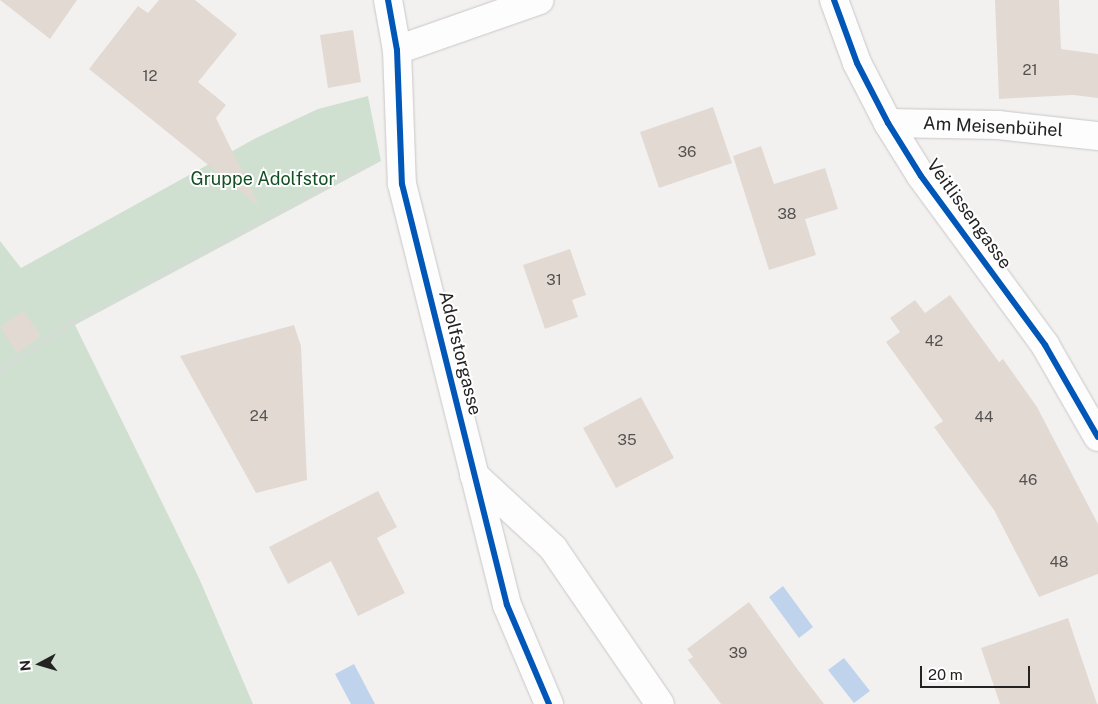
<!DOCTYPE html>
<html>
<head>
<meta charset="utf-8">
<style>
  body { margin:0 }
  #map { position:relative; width:1098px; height:704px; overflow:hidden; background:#f3f1f0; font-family:"Public Sans",sans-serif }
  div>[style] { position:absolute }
  .green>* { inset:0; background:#cfe0d1 }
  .water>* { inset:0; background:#bfd4ec }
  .building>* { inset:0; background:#e2d9d3 }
  .path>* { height:3px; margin-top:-1.5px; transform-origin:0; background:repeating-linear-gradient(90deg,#dad9d9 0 5px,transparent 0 7.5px) }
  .roads { filter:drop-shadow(0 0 1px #c9c7c7) drop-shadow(0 0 1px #c9c7c7) }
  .minor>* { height:28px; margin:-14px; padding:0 14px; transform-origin:14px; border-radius:14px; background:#fdfdfd }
  .cycleway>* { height:6px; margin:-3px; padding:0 3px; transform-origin:3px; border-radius:3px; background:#0057b8 }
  span { translate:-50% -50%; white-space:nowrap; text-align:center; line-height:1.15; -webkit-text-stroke:4px #fffefe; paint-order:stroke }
  .number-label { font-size:15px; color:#545250 }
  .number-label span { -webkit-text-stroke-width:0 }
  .street-label { font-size:18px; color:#242323 }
  .park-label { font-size:18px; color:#134e25 }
  .north { position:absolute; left:15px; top:639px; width:50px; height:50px; -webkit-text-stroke:4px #fffefe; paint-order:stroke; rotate:264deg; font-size:14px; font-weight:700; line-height:20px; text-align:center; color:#242323 }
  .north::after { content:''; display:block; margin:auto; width:18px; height:22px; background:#242323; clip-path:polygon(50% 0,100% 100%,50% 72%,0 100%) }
  .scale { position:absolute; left:920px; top:666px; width:110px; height:22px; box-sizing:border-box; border:2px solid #242323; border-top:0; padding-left:6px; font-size:15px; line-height:18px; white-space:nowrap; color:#242323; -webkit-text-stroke:4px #fffefe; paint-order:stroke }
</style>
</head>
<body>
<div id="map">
  <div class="green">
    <div style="clip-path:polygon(368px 96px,381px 161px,75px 325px,199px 578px,253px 704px,0 704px,0 241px,21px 268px,258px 137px,318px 109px)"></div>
  </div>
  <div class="water">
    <div style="clip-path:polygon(783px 586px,813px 627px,799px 638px,769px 597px)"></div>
    <div style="clip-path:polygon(844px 658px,870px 691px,854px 703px,828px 670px)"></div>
    <div style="clip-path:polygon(354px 664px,375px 704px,351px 704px,335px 674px)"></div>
  </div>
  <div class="building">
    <div style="clip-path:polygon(0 0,77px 0,50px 39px)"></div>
    <div style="clip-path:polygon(159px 0,195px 0,237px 34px,198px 82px,226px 105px,216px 118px,259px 206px,89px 69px,138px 6px,148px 13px)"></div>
    <div style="clip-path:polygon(995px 0,1059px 0,1061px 49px,1098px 54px,1098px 98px,1073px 95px,999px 99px)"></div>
    <div style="clip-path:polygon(353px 30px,361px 82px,328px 88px,320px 35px)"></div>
    <div style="clip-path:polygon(713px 107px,732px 163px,659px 188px,640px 132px)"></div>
    <div style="clip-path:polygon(761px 146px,774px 184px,825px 168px,838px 209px,805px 219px,816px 255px,769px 270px,733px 156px)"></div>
    <div style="clip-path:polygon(570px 249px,586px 295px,572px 300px,578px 317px,545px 329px,523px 265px)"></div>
    <div style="clip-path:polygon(950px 295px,999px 362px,1003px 359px,1037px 407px,1098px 524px,1098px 574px,1039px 597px,994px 510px,934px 427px,943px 421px,886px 342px,900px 332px,890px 318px,915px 300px,925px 313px)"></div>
    <div style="clip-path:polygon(23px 311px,41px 336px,17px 353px,0 327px)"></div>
    <div style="clip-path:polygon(294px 325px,301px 346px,307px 480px,256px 493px,180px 356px)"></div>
    <div style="clip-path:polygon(641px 397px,674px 458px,616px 488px,583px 428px)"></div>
    <div style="clip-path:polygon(378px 491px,397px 527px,377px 538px,405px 593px,358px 616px,331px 561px,288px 584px,269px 547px)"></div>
    <div style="clip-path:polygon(749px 602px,798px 670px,824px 704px,721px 704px,688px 660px,693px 657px,687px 649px)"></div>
    <div style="clip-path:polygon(1068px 618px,1097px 704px,1000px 704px,981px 648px)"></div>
  </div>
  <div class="path">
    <div style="left:0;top:371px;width:87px;rotate:-34.2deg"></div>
    <div style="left:72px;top:322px;width:336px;rotate:-28.1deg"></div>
  </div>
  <div class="roads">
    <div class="minor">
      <div style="left:388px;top:0;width:51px;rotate:79.8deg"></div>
      <div style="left:397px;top:50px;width:134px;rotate:87.9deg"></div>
      <div style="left:402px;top:184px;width:434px;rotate:76deg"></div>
      <div style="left:507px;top:605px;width:108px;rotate:67deg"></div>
      <div style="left:834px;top:0;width:67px;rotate:69.9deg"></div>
      <div style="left:857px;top:63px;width:68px;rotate:62.7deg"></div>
      <div style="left:888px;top:123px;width:62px;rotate:58.1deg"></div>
      <div style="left:921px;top:176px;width:210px;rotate:53.7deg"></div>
      <div style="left:1045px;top:345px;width:106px;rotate:60.1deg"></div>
      <div style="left:397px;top:50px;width:151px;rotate:-19.3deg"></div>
      <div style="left:888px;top:123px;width:110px;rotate:1deg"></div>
      <div style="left:998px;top:125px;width:101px;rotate:6.3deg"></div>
      <div style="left:474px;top:475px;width:108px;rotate:42.7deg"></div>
      <div style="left:553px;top:548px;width:189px;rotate:55.6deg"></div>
    </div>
  </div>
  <div class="cycleway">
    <div style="left:388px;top:0;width:51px;rotate:79.8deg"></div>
    <div style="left:397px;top:50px;width:134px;rotate:87.9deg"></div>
    <div style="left:402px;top:184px;width:434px;rotate:76deg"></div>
    <div style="left:507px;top:605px;width:108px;rotate:67deg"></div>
    <div style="left:834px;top:0;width:67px;rotate:69.9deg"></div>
    <div style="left:857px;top:63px;width:68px;rotate:62.7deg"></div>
    <div style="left:888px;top:123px;width:62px;rotate:58.1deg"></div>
    <div style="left:921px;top:176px;width:210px;rotate:53.7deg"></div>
    <div style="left:1045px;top:345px;width:106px;rotate:60.1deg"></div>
  </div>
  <div class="number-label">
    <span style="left:1030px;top:70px">21</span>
    <span style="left:150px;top:76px">12</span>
    <span style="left:687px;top:152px">36</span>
    <span style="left:787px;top:214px">38</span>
    <span style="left:554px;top:280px">31</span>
    <span style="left:934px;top:341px">42</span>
    <span style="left:259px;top:416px">24</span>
    <span style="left:984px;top:417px">44</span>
    <span style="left:627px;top:440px">35</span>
    <span style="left:1028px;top:480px">46</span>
    <span style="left:1059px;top:562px">48</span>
    <span style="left:738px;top:653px">39</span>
  </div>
  <div class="street-label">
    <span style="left:993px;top:127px;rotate:3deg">Am Meisenbühel</span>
    <span style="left:969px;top:214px;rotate:54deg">Veitlissengasse</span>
    <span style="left:460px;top:353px;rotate:76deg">Adolfstorgasse</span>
  </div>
  <div class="park-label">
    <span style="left:263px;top:179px">Gruppe Adolfstor</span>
  </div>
  <div class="north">N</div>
  <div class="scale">20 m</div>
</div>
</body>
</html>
